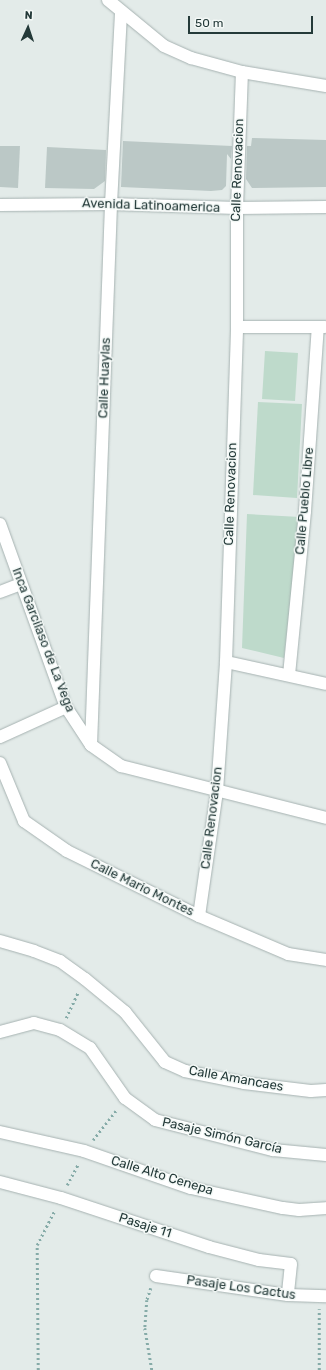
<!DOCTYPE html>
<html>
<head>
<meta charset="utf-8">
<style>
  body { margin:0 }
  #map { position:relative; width:326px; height:1370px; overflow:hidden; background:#e3ebe9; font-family:Rubik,sans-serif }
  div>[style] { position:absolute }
  .green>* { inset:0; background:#bedacb }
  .building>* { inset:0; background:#bbc8c6 }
  .path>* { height:2.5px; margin-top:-1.25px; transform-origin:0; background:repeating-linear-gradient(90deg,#86aba8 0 2px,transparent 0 5px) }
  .roads { filter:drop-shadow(0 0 1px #a6b2b1) drop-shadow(0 0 1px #a6b2b1) }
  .street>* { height:12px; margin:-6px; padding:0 6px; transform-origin:6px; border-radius:6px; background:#fff }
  span { translate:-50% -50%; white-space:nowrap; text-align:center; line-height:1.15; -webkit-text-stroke:3px #f3f8f6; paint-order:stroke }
  .street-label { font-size:13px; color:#243a39 }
  .north { position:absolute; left:8px; top:8px; width:40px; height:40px; -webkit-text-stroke:3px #f3f8f6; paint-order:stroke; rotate:3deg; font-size:11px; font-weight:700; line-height:16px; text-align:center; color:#243a39 }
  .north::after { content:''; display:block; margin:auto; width:14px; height:18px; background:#243a39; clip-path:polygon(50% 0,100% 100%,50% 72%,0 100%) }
  .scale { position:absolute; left:188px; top:16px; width:125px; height:18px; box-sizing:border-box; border:2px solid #243a39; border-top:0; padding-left:5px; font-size:12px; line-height:14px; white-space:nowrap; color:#243a39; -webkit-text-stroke:3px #f3f8f6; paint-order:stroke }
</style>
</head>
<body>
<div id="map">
  <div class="green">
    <div style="clip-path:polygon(265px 351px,298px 353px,295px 401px,262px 399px)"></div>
    <div style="clip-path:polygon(258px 402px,302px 404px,297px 498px,253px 495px)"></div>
    <div style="clip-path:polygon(247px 514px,300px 517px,284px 658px,242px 648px)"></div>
  </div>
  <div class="building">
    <div style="clip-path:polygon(252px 138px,326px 140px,326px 187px,252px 188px,246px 179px,247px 146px,251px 146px)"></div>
    <div style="clip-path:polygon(123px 141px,232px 146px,231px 159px,227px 154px,226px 186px,222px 190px,211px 191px,121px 187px)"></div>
    <div style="clip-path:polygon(0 146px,20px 146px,18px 188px,0 187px)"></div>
    <div style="clip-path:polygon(47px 147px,106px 150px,105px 181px,94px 189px,45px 188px)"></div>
  </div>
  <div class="path">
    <div style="left:66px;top:1018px;width:29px;rotate:-65deg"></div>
    <div style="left:93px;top:1140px;width:39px;rotate:-52deg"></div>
    <div style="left:67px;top:1185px;width:24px;rotate:-62deg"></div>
    <div style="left:151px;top:1288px;width:13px;rotate:108deg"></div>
    <div style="left:147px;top:1300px;width:28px;rotate:94deg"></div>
    <div style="left:145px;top:1328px;width:43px;rotate:80.5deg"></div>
    <div style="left:38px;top:1370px;width:125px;rotate:-90.5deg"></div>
    <div style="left:37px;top:1245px;width:38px;rotate:-63deg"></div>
    <div style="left:319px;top:1370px;width:61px;rotate:-90deg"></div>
  </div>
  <div class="roads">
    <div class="street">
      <div style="left:108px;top:0;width:72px;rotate:39.4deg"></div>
      <div style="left:164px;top:46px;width:30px;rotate:24deg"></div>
      <div style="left:191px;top:58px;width:53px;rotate:15.4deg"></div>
      <div style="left:242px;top:72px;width:85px;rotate:9.5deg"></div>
      <div style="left:0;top:205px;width:111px;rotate:-0.5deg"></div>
      <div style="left:111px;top:204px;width:126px;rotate:1.8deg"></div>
      <div style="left:237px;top:208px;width:89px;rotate:-0.6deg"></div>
      <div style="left:237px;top:327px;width:88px"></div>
      <div style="left:0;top:524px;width:195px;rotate:70.2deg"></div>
      <div style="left:66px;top:707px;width:45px;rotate:56.7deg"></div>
      <div style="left:91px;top:745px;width:37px;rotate:35deg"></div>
      <div style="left:121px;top:766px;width:211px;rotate:14.2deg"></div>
      <div style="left:0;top:592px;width:22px;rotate:-21deg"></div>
      <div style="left:226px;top:662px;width:102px;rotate:12.4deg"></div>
      <div style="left:289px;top:675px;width:165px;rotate:-84.4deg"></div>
      <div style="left:305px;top:511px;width:184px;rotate:-86deg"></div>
      <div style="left:0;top:737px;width:72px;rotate:-24.4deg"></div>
      <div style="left:91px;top:745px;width:541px;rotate:-87.88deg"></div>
      <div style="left:111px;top:204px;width:193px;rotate:-87deg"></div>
      <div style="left:0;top:763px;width:63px;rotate:67.5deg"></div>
      <div style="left:24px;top:821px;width:52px;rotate:34.9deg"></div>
      <div style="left:67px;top:851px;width:147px;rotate:26.2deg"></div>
      <div style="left:199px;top:916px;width:97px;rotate:23.1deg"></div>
      <div style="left:288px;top:954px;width:38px;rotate:9deg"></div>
      <div style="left:199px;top:916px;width:126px;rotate:-81.8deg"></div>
      <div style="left:217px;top:791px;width:129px;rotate:-86deg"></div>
      <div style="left:226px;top:662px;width:335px;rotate:-88.1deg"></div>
      <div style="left:237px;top:327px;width:119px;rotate:-90deg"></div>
      <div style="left:237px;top:208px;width:136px;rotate:-87.9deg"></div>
      <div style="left:0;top:941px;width:35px;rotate:16deg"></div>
      <div style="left:34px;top:951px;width:28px;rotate:21deg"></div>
      <div style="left:60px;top:961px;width:31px;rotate:36deg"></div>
      <div style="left:85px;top:979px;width:52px;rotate:39.5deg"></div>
      <div style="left:125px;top:1012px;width:64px;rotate:51.3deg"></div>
      <div style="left:165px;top:1062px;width:22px;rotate:24deg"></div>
      <div style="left:185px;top:1071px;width:60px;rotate:11.5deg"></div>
      <div style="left:244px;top:1083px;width:67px;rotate:6.8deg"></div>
      <div style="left:311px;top:1091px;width:15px;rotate:-4deg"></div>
      <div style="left:0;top:1032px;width:35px;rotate:-15deg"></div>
      <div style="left:34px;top:1023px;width:27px;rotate:15deg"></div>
      <div style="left:60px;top:1030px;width:35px;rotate:31deg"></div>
      <div style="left:90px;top:1048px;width:61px;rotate:55deg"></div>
      <div style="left:125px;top:1098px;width:37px;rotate:36deg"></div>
      <div style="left:155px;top:1120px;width:122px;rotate:14.3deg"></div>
      <div style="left:273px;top:1150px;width:53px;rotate:5.4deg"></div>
      <div style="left:0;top:1132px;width:86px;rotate:12.7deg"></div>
      <div style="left:84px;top:1151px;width:113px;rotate:19.1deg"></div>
      <div style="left:191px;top:1188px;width:94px;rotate:12.3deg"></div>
      <div style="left:283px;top:1208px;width:16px;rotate:7deg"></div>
      <div style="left:299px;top:1210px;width:27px;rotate:-4deg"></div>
      <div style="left:0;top:1182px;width:63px;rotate:14.7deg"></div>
      <div style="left:61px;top:1198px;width:156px;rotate:18.3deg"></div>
      <div style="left:209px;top:1247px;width:52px;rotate:14.6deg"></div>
      <div style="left:259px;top:1260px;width:32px;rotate:7deg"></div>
      <div style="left:291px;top:1264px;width:31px;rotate:96deg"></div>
      <div style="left:156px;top:1276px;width:133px;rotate:8.2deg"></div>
      <div style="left:288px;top:1295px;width:38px;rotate:2deg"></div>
    </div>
  </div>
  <div class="street-label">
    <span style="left:238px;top:170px;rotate:-88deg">Calle Renovacion</span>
    <span style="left:151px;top:206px;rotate:2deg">Avenida Latinoamerica</span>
    <span style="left:105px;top:378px;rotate:-88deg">Calle Huaylas</span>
    <span style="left:231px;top:494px;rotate:-88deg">Calle Renovacion</span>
    <span style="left:305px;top:501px;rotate:-85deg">Calle Pueblo Libre</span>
    <span style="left:43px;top:640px;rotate:69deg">Inca Garcilaso de La Vega</span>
    <span style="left:212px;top:818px;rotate:-83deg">Calle Renovacion</span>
    <span style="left:142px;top:888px;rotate:26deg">Calle Mario Montes</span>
    <span style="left:236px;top:1079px;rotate:10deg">Calle Amancaes</span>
    <span style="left:222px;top:1136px;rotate:13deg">Pasaje Simón García</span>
    <span style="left:162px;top:1176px;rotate:17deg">Calle Alto Cenepa</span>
    <span style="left:145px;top:1226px;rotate:18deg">Pasaje 11</span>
    <span style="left:241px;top:1288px;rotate:8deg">Pasaje Los Cactus</span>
  </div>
  <div class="north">N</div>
  <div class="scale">50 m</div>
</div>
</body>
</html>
